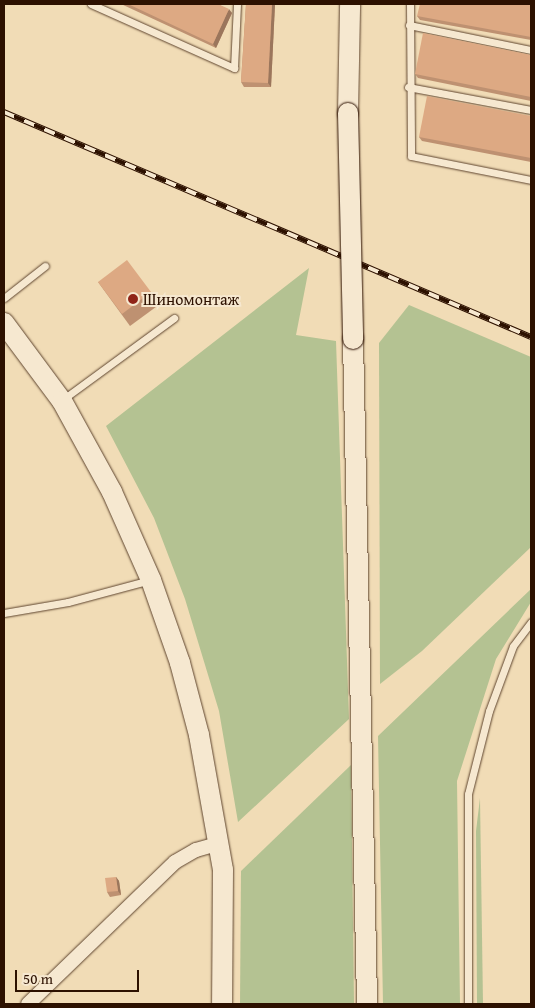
<!DOCTYPE html>
<html>
<head>
<meta charset="utf-8">
<style>
  body { margin:0 }
  #map { position:relative; width:535px; height:1008px; overflow:hidden; background:#f1dcb6; font-family:"Gentium Book Plus",serif }
  div>[style] { position:absolute }
  .green>* { inset:0; background:#b4c292 }
  .roads { filter:drop-shadow(0 0 1px #5e442e) drop-shadow(0 0 1px #5e442e) }
  .lane>* { height:7px; margin:-3.5px; padding:0 3.5px; transform-origin:3.5px; border-radius:3.5px; background:#f6e8d0 }
  .street>* { height:14px; margin:-7px; padding:0 7px; transform-origin:7px; border-radius:7px; background:#f6e8d0 }
  .secondary>* { height:20px; margin:-10px; padding:0 10px; transform-origin:10px; border-radius:10px; background:#f6e8d0 }
  .rail>* { height:5.5px; margin-top:-2.75px; transform-origin:0; background:repeating-linear-gradient(90deg,#f6e8d0 0 11px,#2d1100 0 22px); box-sizing:border-box; border-block:1px solid #2d1100 }
  .bridges { filter:drop-shadow(0 0 1px #2d1100) drop-shadow(0 0 1px #2d1100) }
  .secondary-bridge>* { height:20px; margin:-10px; padding:0 10px; transform-origin:10px; border-radius:10px; background:#f6e8d0 }
  .wall>* { inset:0; background:#be9171 }
  .shaded-wall>* { inset:0; background:#9b765c }
  .building>* { inset:0; background:#dda983 }
  .dots>* { width:14px; height:14px; translate:-50% -50%; box-sizing:border-box; border:2px solid #f6e8d0; border-radius:50% }
  span { translate:-50% -50%; white-space:nowrap; text-align:center; line-height:1.15; -webkit-text-stroke:4px #f6e8d0; paint-order:stroke }
  .poi-label { font-size:16px; color:#2d1100 }
  .left { translate:0 -50%; text-align:left }
  .frame { position:absolute; inset:0; border:5px solid #2d1100; pointer-events:none }
  .scale { position:absolute; left:15px; top:970px; width:124px; height:22px; box-sizing:border-box; border:2px solid #2d1100; border-top:0; padding-left:6px; font-size:15px; line-height:18px; white-space:nowrap; color:#2d1100; -webkit-text-stroke:4px #f6e8d0; paint-order:stroke }
</style>
</head>
<body>
<div id="map">
  <div class="green">
    <div style="clip-path:polygon(309px 268px,296px 335px,336px 341px,349px 719px,238px 822px,219px 711px,185px 599px,154px 518px,106px 426px)"></div>
    <div style="clip-path:polygon(409px 305px,531px 357px,531px 547px,422px 651px,380px 684px,379px 343px)"></div>
    <div style="clip-path:polygon(531px 589px,531px 602px,496px 659px,457px 781px,460px 1004px,383px 1004px,378px 736px)"></div>
    <div style="clip-path:polygon(351px 765px,354px 1004px,240px 1004px,241px 871px)"></div>
    <div style="clip-path:polygon(480px 798px,483px 1004px,477px 1004px,476px 831px)"></div>
  </div>
  <div class="roads">
    <div class="lane">
      <div style="left:91px;top:4px;width:157px;rotate:24.1deg"></div>
      <div style="left:234px;top:68px;width:64px;rotate:-87.3deg"></div>
      <div style="left:410px;top:4px;width:152px;rotate:89.6deg"></div>
      <div style="left:411px;top:156px;width:122px;rotate:11.3deg"></div>
      <div style="left:409px;top:25px;width:125px;rotate:11.6deg"></div>
      <div style="left:408px;top:87px;width:125px;rotate:10.6deg"></div>
      <div style="left:4px;top:298px;width:52px;rotate:-38deg"></div>
      <div style="left:62px;top:400px;width:139px;rotate:-36.2deg"></div>
      <div style="left:4px;top:613px;width:65px;rotate:-9.8deg"></div>
      <div style="left:68px;top:602px;width:85px;rotate:-15deg"></div>
      <div style="left:468px;top:1004px;width:210px;rotate:-90deg"></div>
      <div style="left:468px;top:794px;width:86px;rotate:-75.8deg"></div>
      <div style="left:489px;top:711px;width:69px;rotate:-69.7deg"></div>
      <div style="left:513px;top:646px;width:30px;rotate:-53deg"></div>
    </div>
    <div class="street">
      <div style="left:28px;top:1004px;width:204px;rotate:-44deg"></div>
      <div style="left:175px;top:862px;width:24px;rotate:-30deg"></div>
      <div style="left:196px;top:850px;width:25px;rotate:-16deg"></div>
    </div>
    <div class="secondary">
      <div style="left:348px;top:113px;width:109px;rotate:-88.9deg"></div>
      <div style="left:4px;top:323px;width:97px;rotate:53.4deg"></div>
      <div style="left:62px;top:401px;width:104px;rotate:61.2deg"></div>
      <div style="left:112px;top:492px;width:96px;rotate:66.1deg"></div>
      <div style="left:151px;top:580px;width:88px;rotate:70.7deg"></div>
      <div style="left:180px;top:663px;width:74px;rotate:75.2deg"></div>
      <div style="left:199px;top:735px;width:137px;rotate:79.9deg"></div>
      <div style="left:223px;top:870px;width:134px;rotate:90.4deg"></div>
      <div style="left:353px;top:339px;width:665px;rotate:88.79deg"></div>
    </div>
  </div>
  <div class="rail">
    <div style="left:4px;top:112px;width:573px;rotate:23.12deg"></div>
  </div>
  <div class="bridges">
    <div class="secondary-bridge">
      <div style="left:348px;top:113px;width:226px;rotate:88.7deg"></div>
    </div>
  </div>
  <div class="wall">
    <div style="clip-path:polygon(121px 4px,218px 4px,232px 13px,216px 48px)"></div>
    <div style="clip-path:polygon(246px 4px,275px 4px,271px 87px,244px 87px,241px 82px)"></div>
    <div style="clip-path:polygon(531px 4px,531px 40px,420px 20px,417px 16px)"></div>
    <div style="clip-path:polygon(531px 55px,531px 101px,418px 78px,415px 74px)"></div>
    <div style="clip-path:polygon(531px 116px,531px 162px,422px 141px,419px 137px)"></div>
    <div style="clip-path:polygon(98px 282px,151px 292px,160px 304px,130px 326px)"></div>
    <div style="clip-path:polygon(116px 877px,119px 881px,121px 895px,110px 897px,107px 892px)"></div>
  </div>
  <div class="shaded-wall">
    <div style="clip-path:polygon(272px 4px,275px 4px,271px 87px,268px 83px)"></div>
    <div style="clip-path:polygon(229px 9px,232px 13px,216px 48px,213px 44px)"></div>
    <div style="clip-path:polygon(116px 877px,119px 881px,121px 895px,118px 891px)"></div>
  </div>
  <div class="building">
    <div style="clip-path:polygon(128px 4px,218px 4px,229px 9px,213px 44px)"></div>
    <div style="clip-path:polygon(246px 4px,272px 4px,268px 83px,241px 82px)"></div>
    <div style="clip-path:polygon(420px 4px,531px 4px,531px 37px,417px 16px)"></div>
    <div style="clip-path:polygon(423px 33px,531px 55px,531px 97px,415px 74px)"></div>
    <div style="clip-path:polygon(427px 96px,531px 116px,531px 158px,419px 137px)"></div>
    <div style="clip-path:polygon(127px 260px,151px 292px,122px 314px,98px 282px)"></div>
    <div style="clip-path:polygon(116px 877px,118px 891px,107px 892px,105px 878px)"></div>
  </div>
  <div class="dots">
    <div style="left:133px;top:299px;background:#8f2418"></div>
  </div>
  <div class="poi-label">
    <span class="left" style="left:143px;top:299px">Шиномонтаж</span>
  </div>
  <div class="frame"></div>
  <div class="scale">50 m</div>
</div>
</body>
</html>
